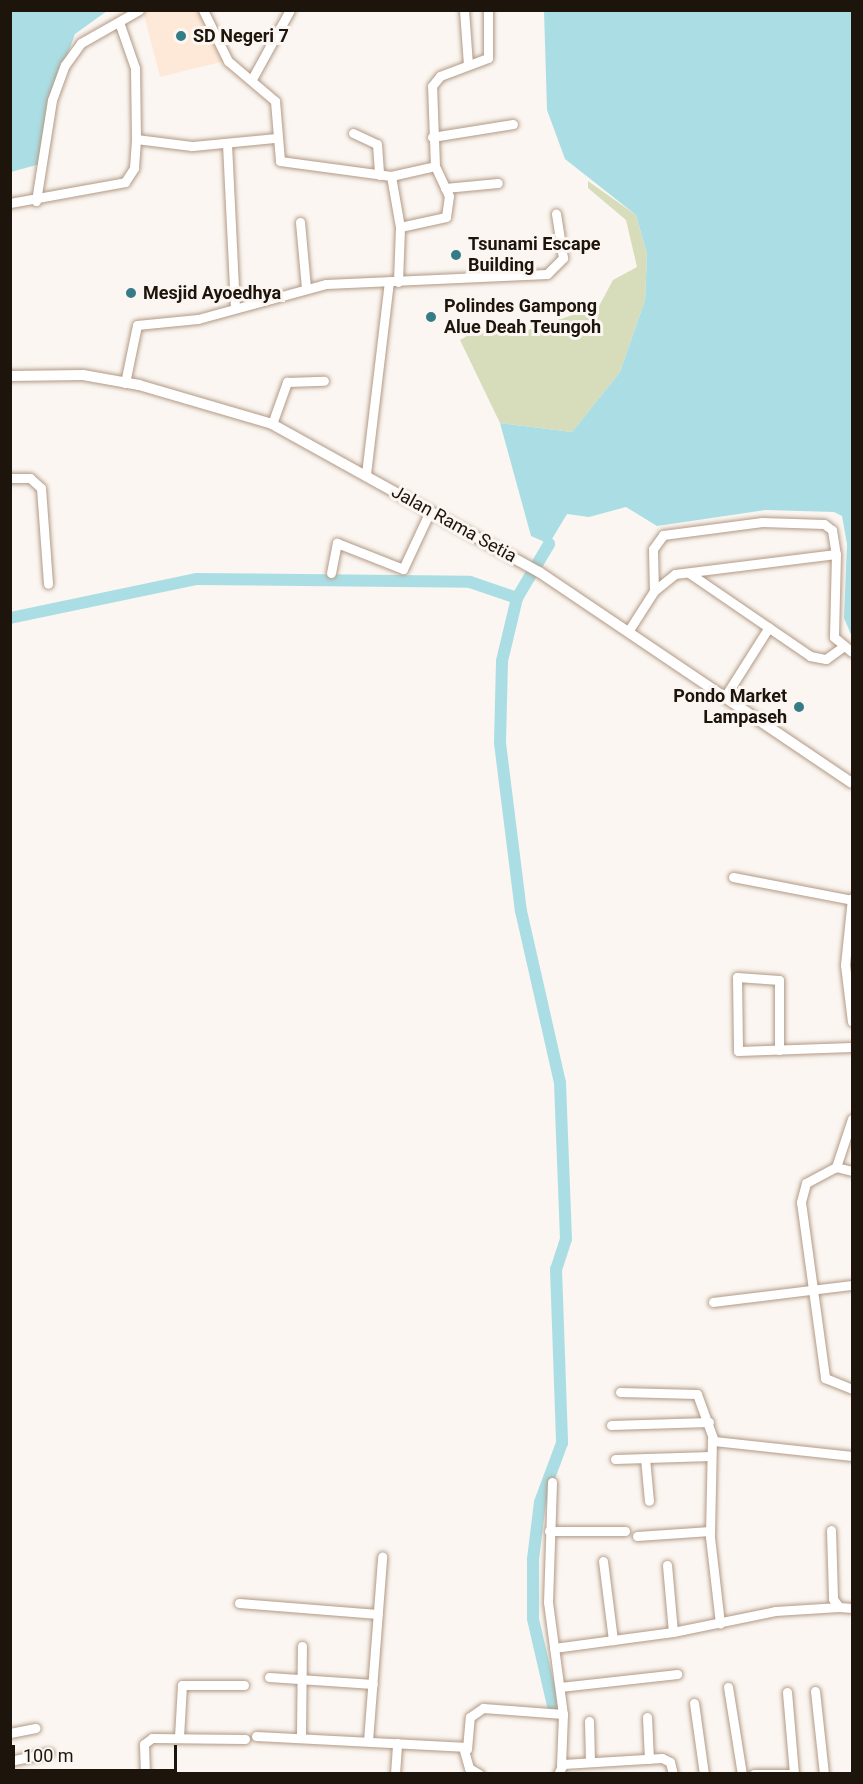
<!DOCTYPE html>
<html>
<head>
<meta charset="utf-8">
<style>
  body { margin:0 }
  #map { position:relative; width:863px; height:1784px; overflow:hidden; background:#fbf6f1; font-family:Roboto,sans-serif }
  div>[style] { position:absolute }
  .built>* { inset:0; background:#fee9d9 }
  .green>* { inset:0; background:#d7ddba }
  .water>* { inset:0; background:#abdee4 }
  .canal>* { height:12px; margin:-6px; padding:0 6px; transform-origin:6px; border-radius:6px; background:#abdee4 }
  .roads { filter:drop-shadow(0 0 2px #b29985) drop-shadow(0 0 2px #b29985) }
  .minor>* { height:9px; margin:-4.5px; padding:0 4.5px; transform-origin:4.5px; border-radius:4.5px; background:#fff }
  .tertiary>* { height:10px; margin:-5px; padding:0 5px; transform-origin:5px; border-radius:5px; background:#fff }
  .dots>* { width:16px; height:16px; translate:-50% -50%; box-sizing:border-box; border:3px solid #fbf6f1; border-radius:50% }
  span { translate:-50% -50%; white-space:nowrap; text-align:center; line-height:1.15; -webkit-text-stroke:6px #fbf6f1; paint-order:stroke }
  .poi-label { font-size:18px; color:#1d140c; font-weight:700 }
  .left { translate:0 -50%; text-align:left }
  .right { translate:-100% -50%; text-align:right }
  .street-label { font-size:18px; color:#1d140c }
  .frame { position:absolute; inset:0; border:12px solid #1d140c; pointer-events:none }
  .scale { position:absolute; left:12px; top:1745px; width:165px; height:27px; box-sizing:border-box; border:3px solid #1d140c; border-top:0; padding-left:8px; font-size:18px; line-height:21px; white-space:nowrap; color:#1d140c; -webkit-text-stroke:4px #fbf6f1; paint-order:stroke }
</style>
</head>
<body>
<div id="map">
  <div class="built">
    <div style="clip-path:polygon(143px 11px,202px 11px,225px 61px,160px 77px)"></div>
  </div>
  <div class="green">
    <div style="clip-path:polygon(588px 181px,636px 215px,647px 254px,645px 300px,620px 372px,572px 432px,500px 423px,460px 340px,472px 333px,525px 331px,599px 306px,613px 280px,637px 267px,626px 220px,588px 188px)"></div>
  </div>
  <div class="water">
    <div style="clip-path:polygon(11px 11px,107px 11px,75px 34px,50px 103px,40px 164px,11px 172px)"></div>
    <div style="clip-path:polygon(544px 11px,852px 11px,852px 637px,844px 618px,847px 544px,842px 516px,834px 512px,766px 510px,657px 526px,626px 507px,589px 517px,567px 514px,549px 544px,531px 536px,500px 423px,572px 432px,620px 372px,645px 300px,647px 254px,636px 215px,565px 159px,547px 110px)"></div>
  </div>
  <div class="canal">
    <div style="left:517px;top:598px;width:65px;rotate:103.4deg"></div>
    <div style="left:502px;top:661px;width:82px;rotate:91.4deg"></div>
    <div style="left:500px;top:743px;width:169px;rotate:82.9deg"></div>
    <div style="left:521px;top:911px;width:176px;rotate:77.2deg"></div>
    <div style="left:560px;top:1083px;width:156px;rotate:87.8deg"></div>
    <div style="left:566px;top:1239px;width:32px;rotate:108deg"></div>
    <div style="left:556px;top:1269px;width:174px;rotate:88deg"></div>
    <div style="left:562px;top:1443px;width:63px;rotate:110.4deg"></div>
    <div style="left:540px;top:1502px;width:57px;rotate:97deg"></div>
    <div style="left:533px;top:1559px;width:60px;rotate:90deg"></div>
    <div style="left:533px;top:1619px;width:93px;rotate:77deg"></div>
    <div style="left:10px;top:618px;width:191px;rotate:-11.8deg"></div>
    <div style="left:197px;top:579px;width:273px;rotate:0.6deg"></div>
    <div style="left:470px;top:582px;width:50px;rotate:18.8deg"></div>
    <div style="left:517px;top:598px;width:63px;rotate:-59.3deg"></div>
  </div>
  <div class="roads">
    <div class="minor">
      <div style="left:203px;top:10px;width:57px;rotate:63.9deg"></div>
      <div style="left:228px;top:61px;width:62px;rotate:40.4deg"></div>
      <div style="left:275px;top:101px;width:60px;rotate:85.2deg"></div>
      <div style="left:280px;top:161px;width:112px;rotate:7.7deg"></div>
      <div style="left:391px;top:176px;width:52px;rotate:80deg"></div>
      <div style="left:400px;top:227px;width:55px;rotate:92.1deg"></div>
      <div style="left:464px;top:10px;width:55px;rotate:85.8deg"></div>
      <div style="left:119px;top:22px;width:49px;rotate:70.8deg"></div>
      <div style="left:135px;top:68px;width:71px;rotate:89.2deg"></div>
      <div style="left:252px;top:79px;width:79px;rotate:-61.2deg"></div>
      <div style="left:353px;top:133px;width:26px;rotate:25deg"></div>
      <div style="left:377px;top:144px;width:31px;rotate:86deg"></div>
      <div style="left:432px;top:137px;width:82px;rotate:-9.1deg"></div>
      <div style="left:227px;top:144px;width:164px;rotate:87.2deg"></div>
      <div style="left:391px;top:176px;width:45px;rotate:-12.8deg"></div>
      <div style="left:435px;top:166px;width:80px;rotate:-92.1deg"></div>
      <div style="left:432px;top:86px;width:13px;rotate:-51deg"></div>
      <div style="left:440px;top:76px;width:51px;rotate:-20.6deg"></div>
      <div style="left:488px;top:58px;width:48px;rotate:-90deg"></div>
      <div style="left:445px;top:188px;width:53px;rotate:-5.4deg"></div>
      <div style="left:36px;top:201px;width:102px;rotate:-81deg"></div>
      <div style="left:52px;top:100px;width:37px;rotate:-70deg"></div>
      <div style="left:65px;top:65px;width:27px;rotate:-54deg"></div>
      <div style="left:81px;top:43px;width:67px;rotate:-29.6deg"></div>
      <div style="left:10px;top:203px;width:117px;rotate:-10.3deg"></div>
      <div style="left:125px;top:182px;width:17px;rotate:-57deg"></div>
      <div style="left:134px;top:168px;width:29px;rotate:-86deg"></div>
      <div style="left:136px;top:139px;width:56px;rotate:7.1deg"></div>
      <div style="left:192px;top:146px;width:83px;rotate:-5.5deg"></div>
      <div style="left:300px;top:222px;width:66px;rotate:84.8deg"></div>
      <div style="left:400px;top:227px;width:47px;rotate:-12.3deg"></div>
      <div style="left:446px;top:217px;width:21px;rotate:-82deg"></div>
      <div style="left:449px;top:196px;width:33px;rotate:-115deg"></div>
      <div style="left:125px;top:383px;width:59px;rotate:-78.3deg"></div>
      <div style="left:137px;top:325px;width:61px;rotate:-5.6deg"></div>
      <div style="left:198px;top:319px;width:133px;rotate:-15.3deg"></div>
      <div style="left:326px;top:284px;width:221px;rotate:-2.6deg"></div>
      <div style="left:547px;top:274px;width:23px;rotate:-45deg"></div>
      <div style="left:563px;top:258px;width:45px;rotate:-99deg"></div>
      <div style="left:272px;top:424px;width:45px;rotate:-70.3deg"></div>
      <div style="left:287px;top:382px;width:37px;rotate:-2deg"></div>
      <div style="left:366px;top:474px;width:194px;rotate:-83.2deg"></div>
      <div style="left:10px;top:478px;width:20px"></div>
      <div style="left:30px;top:478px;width:15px;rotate:42deg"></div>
      <div style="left:41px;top:488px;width:96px;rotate:85.8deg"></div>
      <div style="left:331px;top:573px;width:31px;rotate:-79deg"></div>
      <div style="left:337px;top:543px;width:71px;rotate:21.5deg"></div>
      <div style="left:403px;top:569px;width:64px;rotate:-65deg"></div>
      <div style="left:689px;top:573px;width:147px;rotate:34.4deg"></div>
      <div style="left:810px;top:656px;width:16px;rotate:11deg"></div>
      <div style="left:826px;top:659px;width:19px;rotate:-36deg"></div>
      <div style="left:654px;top:591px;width:42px;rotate:-91.4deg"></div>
      <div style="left:653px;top:549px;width:17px;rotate:-54deg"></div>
      <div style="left:663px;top:535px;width:100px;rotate:-7.5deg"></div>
      <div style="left:762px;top:522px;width:62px;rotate:1.8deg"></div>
      <div style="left:824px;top:524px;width:10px;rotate:37deg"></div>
      <div style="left:832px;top:530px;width:24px;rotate:81deg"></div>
      <div style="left:836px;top:554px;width:83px;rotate:91.4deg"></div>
      <div style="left:834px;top:637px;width:23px;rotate:40deg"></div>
      <div style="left:629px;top:630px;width:46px;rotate:-57.3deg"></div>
      <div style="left:654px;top:591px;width:27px;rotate:-39deg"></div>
      <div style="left:675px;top:574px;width:162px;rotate:-7.1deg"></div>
      <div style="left:726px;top:695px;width:80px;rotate:-57.7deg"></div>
      <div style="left:733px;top:877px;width:121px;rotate:10.9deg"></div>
      <div style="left:852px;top:898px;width:67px;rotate:96deg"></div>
      <div style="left:845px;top:965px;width:57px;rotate:83deg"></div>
      <div style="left:779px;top:1050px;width:70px;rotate:-90deg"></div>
      <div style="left:779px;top:980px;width:42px;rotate:-175.9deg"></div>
      <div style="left:737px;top:977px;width:74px;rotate:89.2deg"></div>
      <div style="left:738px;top:1051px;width:114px;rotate:-2deg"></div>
      <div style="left:852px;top:1119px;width:51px;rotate:108.4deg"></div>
      <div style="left:836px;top:1167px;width:34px;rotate:152deg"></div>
      <div style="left:806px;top:1183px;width:20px;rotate:105deg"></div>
      <div style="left:801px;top:1202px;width:178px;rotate:82.2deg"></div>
      <div style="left:825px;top:1378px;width:29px;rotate:22deg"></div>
      <div style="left:836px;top:1167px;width:16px;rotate:14deg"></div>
      <div style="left:713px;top:1302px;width:140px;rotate:-7deg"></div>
      <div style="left:620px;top:1392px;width:77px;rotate:1.5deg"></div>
      <div style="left:697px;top:1394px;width:50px;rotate:70.1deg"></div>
      <div style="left:714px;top:1441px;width:139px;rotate:6.2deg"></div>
      <div style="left:611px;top:1425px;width:98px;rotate:-1.8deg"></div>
      <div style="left:712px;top:1439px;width:98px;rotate:91.2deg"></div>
      <div style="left:710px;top:1537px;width:87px;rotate:83.4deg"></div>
      <div style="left:645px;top:1458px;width:43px;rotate:84.7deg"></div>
      <div style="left:615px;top:1459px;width:96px;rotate:-1.8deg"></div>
      <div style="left:552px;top:1482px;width:120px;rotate:91.9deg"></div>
      <div style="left:548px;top:1602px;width:113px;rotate:82.4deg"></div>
      <div style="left:563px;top:1714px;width:51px;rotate:92.2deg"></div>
      <div style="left:831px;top:1530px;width:69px;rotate:88.3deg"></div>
      <div style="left:833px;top:1599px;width:10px;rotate:53deg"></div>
      <div style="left:839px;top:1607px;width:13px;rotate:4deg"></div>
      <div style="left:549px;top:1531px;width:76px"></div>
      <div style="left:637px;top:1536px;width:73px;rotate:-3.9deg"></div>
      <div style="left:603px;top:1561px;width:80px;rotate:82.8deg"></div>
      <div style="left:667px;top:1565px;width:67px;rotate:84.9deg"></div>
      <div style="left:239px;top:1603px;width:139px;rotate:4.5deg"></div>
      <div style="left:554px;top:1648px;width:120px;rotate:-7.7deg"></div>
      <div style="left:673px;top:1632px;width:104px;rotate:-11.6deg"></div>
      <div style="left:775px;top:1611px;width:64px;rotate:-3.6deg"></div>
      <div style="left:269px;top:1677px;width:104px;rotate:3.9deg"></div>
      <div style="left:560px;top:1687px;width:118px;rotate:-6.3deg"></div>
      <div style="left:728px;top:1687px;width:88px;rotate:80.9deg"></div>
      <div style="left:815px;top:1691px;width:83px;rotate:83.8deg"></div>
      <div style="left:787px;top:1692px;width:82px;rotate:85.1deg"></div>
      <div style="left:694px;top:1703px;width:72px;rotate:82deg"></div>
      <div style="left:647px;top:1717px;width:42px;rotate:87.3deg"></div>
      <div style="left:589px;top:1721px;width:41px;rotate:88.6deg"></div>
      <div style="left:10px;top:1733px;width:26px;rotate:-11deg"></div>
      <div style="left:256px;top:1736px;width:207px;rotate:3deg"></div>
      <div style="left:463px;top:1747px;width:22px;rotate:74deg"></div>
      <div style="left:469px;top:1768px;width:12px;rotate:31deg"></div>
      <div style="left:301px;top:1736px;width:90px;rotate:-89.4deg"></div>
      <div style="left:179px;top:1737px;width:52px;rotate:-86.7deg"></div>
      <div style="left:182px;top:1685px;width:62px"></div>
      <div style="left:368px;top:1741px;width:185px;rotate:-85.6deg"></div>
      <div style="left:467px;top:1749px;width:32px;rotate:-85deg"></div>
      <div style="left:470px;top:1717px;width:16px;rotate:-35deg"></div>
      <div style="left:483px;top:1708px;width:80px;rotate:4.3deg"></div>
      <div style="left:10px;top:1761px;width:40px;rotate:-12deg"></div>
      <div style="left:145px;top:1774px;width:30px;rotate:-92deg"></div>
      <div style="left:144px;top:1744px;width:10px;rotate:-37deg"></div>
      <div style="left:152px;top:1738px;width:93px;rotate:0.6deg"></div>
      <div style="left:395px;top:1774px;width:31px;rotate:-86deg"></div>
      <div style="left:558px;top:1774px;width:11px;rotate:-63deg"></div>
      <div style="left:563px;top:1764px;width:99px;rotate:-3.5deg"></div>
      <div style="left:662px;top:1758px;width:9px;rotate:27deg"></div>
      <div style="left:670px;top:1762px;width:12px;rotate:76deg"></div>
      <div style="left:754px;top:1774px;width:35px"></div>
    </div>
    <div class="tertiary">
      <div style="left:10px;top:376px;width:73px;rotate:-0.8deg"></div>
      <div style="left:83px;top:375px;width:57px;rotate:10.1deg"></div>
      <div style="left:139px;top:385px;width:139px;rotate:16.3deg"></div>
      <div style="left:272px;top:424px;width:305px;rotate:29deg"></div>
      <div style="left:539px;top:572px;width:377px;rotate:34deg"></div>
    </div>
  </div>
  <div class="dots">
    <div style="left:181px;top:36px;background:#357c86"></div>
    <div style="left:456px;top:255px;background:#357c86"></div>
    <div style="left:131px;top:293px;background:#357c86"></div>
    <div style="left:431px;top:317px;background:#357c86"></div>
    <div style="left:799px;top:707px;background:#357c86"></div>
  </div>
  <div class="poi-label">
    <span class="left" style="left:193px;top:36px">SD Negeri 7</span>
    <span class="left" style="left:468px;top:255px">Tsunami Escape<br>Building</span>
    <span class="left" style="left:143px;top:293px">Mesjid Ayoedhya</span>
    <span class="left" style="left:444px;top:317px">Polindes Gampong<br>Alue Deah Teungoh</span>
    <span class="right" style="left:787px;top:707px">Pondo Market<br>Lampaseh</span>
  </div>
  <div class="street-label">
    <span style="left:454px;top:524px;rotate:29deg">Jalan Rama Setia</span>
  </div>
  <div class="frame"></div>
  <div class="scale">100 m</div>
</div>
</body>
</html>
